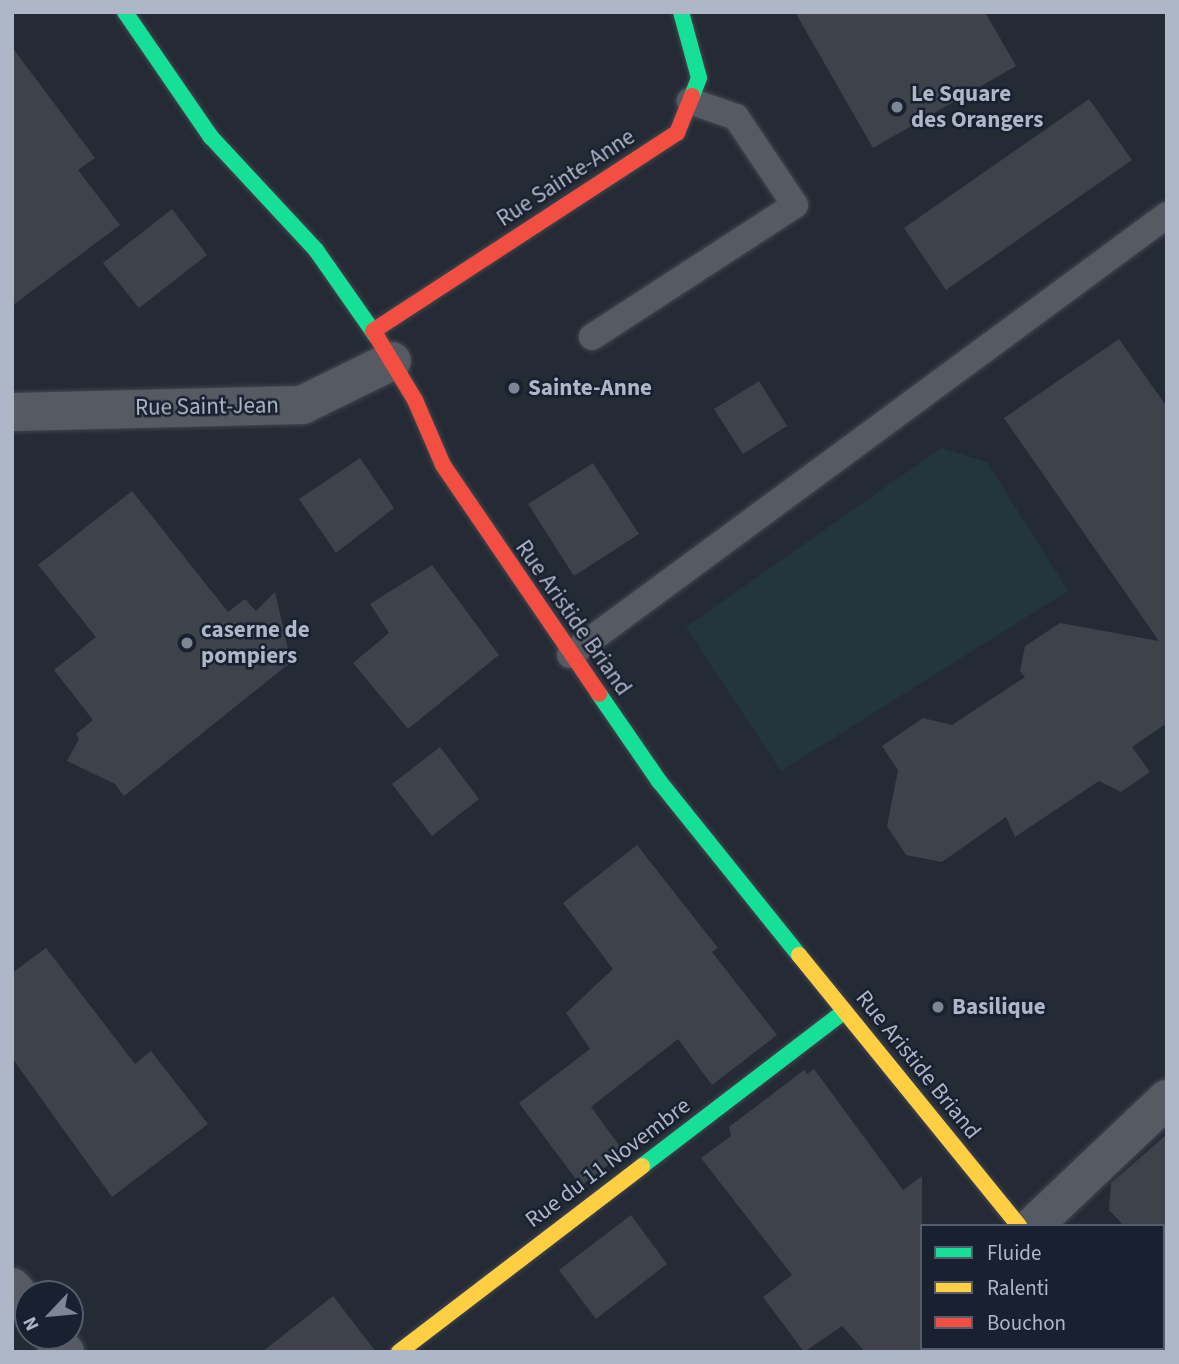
<!DOCTYPE html>
<html>
<head>
<meta charset="utf-8">
<style>
  body { margin:0 }
  #map { position:relative; width:1179px; height:1364px; overflow:hidden; background:#252b35; font-family:"Source Sans 3",sans-serif }
  div>[style] { position:absolute }
  .green>* { inset:0; background:#22363b }
  .building>* { inset:0; background:#3d424b }
  .roads { filter:drop-shadow(0 0 2px #42464e) drop-shadow(0 0 2px #42464e) }
  .lane>* { height:26px; margin:-13px; padding:0 13px; transform-origin:13px; border-radius:13px; background:#565a63 }
  .street>* { height:38px; margin:-19px; padding:0 19px; transform-origin:19px; border-radius:19px; background:#565a63 }
  .fast>* { height:16px; margin:-8px; padding:0 8px; transform-origin:8px; border-radius:8px; background:#16e098 }
  .slow>* { height:16px; margin:-8px; padding:0 8px; transform-origin:8px; border-radius:8px; background:#ffcf43 }
  .jam>* { height:16px; margin:-8px; padding:0 8px; transform-origin:8px; border-radius:8px; background:#f24e42 }
  .dots>* { width:19px; height:19px; translate:-50% -50%; box-sizing:border-box; border:4px solid #192130; border-radius:50% }
  span { translate:-50% -50%; white-space:nowrap; text-align:center; line-height:1.15; -webkit-text-stroke:5px #192130; paint-order:stroke }
  .poi-label { font-size:23px; color:#aeb7c8; font-weight:700 }
  .left { translate:0 -50%; text-align:left }
  .street-label { font-size:23px; color:#aeb7c8 }
  .frame { position:absolute; inset:0; border:14px solid #aeb7c8; pointer-events:none }
  .legend { position:absolute; left:920px; top:1224px; width:245px; height:126px; box-sizing:border-box; background:#192130; border:2px solid #555d6d; margin:0; padding:9px 12px; list-style:none; font-size:21px; color:#aeb7c8 }
  .legend li { display:flex; align-items:center; gap:14px; height:35px }
  .legend b { width:35px; border:2px solid #555d6d }
  .north { position:absolute; left:14px; top:1280px; width:70px; height:70px; box-sizing:border-box; background:#192130; border:2px solid #555d6d; border-radius:50%; rotate:244deg; font-size:19px; font-weight:700; line-height:28px; text-align:center; color:#aeb7c8 }
  .north::after { content:''; display:block; margin:auto; width:24px; height:32px; background:#7e8695; clip-path:polygon(50% 0,100% 100%,50% 72%,0 100%) }
</style>
</head>
<body>
<div id="map">
  <div class="green">
    <div style="clip-path:polygon(941px 448px,987px 462px,1068px 591px,781px 771px,686px 627px)"></div>
  </div>
  <div class="building">
    <div style="clip-path:polygon(795px 12px,985px 12px,1016px 66px,873px 148px)"></div>
    <div style="clip-path:polygon(12px 47px,95px 158px,78px 170px,120px 225px,12px 306px)"></div>
    <div style="clip-path:polygon(1089px 99px,1132px 160px,946px 290px,904px 228px)"></div>
    <div style="clip-path:polygon(172px 209px,207px 255px,139px 308px,103px 263px)"></div>
    <div style="clip-path:polygon(1119px 339px,1167px 407px,1167px 723px,1132px 747px,1150px 772px,1121px 792px,1099px 781px,1015px 837px,1006px 817px,942px 862px,906px 855px,887px 826px,898px 770px,882px 746px,923px 718px,952px 725px,1025px 677px,1020px 671px,1025px 646px,1060px 623px,1159px 641px,1004px 418px)"></div>
    <div style="clip-path:polygon(759px 381px,787px 426px,743px 454px,714px 409px)"></div>
    <div style="clip-path:polygon(360px 458px,394px 508px,336px 553px,299px 499px)"></div>
    <div style="clip-path:polygon(593px 463px,639px 534px,574px 576px,528px 504px)"></div>
    <div style="clip-path:polygon(132px 491px,228px 612px,245px 599px,256px 611px,275px 592px,291px 662px,124px 796px,115px 784px,67px 761px,79px 739px,76px 734px,93px 720px,54px 670px,96px 637px,38px 565px)"></div>
    <div style="clip-path:polygon(432px 565px,499px 655px,408px 729px,353px 663px,389px 633px,370px 604px)"></div>
    <div style="clip-path:polygon(440px 747px,479px 799px,432px 836px,392px 784px)"></div>
    <div style="clip-path:polygon(637px 845px,718px 948px,712px 952px,777px 1035px,712px 1085px,678px 1039px,591px 1107px,624px 1152px,581px 1186px,519px 1103px,590px 1049px,566px 1013px,613px 969px,563px 903px)"></div>
    <div style="clip-path:polygon(46px 948px,135px 1064px,151px 1051px,208px 1124px,112px 1197px,12px 1058px,12px 973px)"></div>
    <div style="clip-path:polygon(814px 1069px,903px 1190px,922px 1176px,922px 1352px,865px 1352px,842px 1326px,804px 1352px,763px 1297px,792px 1275px,701px 1158px,731px 1136px,729px 1127px,804px 1070px,807px 1074px)"></div>
    <div style="clip-path:polygon(1167px 1134px,1167px 1226px,1124px 1226px,1109px 1210px,1111px 1183px)"></div>
    <div style="clip-path:polygon(631px 1215px,667px 1264px,596px 1319px,559px 1270px)"></div>
    <div style="clip-path:polygon(333px 1296px,376px 1352px,262px 1352px)"></div>
  </div>
  <div class="roads">
    <div class="lane">
      <div style="left:592px;top:337px;width:242px;rotate:-33deg"></div>
      <div style="left:795px;top:205px;width:106px;rotate:-123.8deg"></div>
      <div style="left:736px;top:117px;width:49px;rotate:-160.8deg"></div>
      <div style="left:570px;top:655px;width:742px;rotate:-36.39deg"></div>
    </div>
    <div class="street">
      <div style="left:12px;top:412px;width:290px;rotate:-1.4deg"></div>
      <div style="left:302px;top:405px;width:100px;rotate:-26.1deg"></div>
      <div style="left:1033px;top:1226px;width:185px;rotate:-43.5deg"></div>
      <div style="left:12px;top:1287px;width:25px;rotate:50deg"></div>
      <div style="left:52px;top:1336px;width:21px;rotate:51deg"></div>
    </div>
    <div class="fast">
      <div style="left:125px;top:12px;width:152px;rotate:55.5deg"></div>
      <div style="left:211px;top:137px;width:154px;rotate:47.1deg"></div>
      <div style="left:316px;top:250px;width:106px;rotate:55deg"></div>
      <div style="left:681px;top:12px;width:68px;rotate:74.7deg"></div>
      <div style="left:699px;top:78px;width:19px;rotate:111deg"></div>
      <div style="left:599px;top:694px;width:106px;rotate:55.4deg"></div>
      <div style="left:659px;top:781px;width:223px;rotate:51.2deg"></div>
      <div style="left:642px;top:1166px;width:255px;rotate:-37.4deg"></div>
    </div>
    <div class="slow">
      <div style="left:799px;top:955px;width:349px;rotate:50.9deg"></div>
      <div style="left:1124px;top:1348px;width:5px;rotate:53deg"></div>
      <div style="left:399px;top:1352px;width:306px;rotate:-37.4deg"></div>
    </div>
    <div class="jam">
      <div style="left:373px;top:331px;width:363px;rotate:-33.1deg"></div>
      <div style="left:677px;top:133px;width:40px;rotate:-68deg"></div>
      <div style="left:377px;top:337px;width:74px;rotate:58.9deg"></div>
      <div style="left:415px;top:400px;width:71px;rotate:66.7deg"></div>
      <div style="left:443px;top:465px;width:277px;rotate:55.7deg"></div>
    </div>
  </div>
  <div class="dots">
    <div style="left:897px;top:107px;background:#7e8695"></div>
    <div style="left:514px;top:388px;background:#7e8695"></div>
    <div style="left:187px;top:643px;background:#7e8695"></div>
    <div style="left:938px;top:1007px;background:#7e8695"></div>
  </div>
  <div class="poi-label">
    <span class="left" style="left:911px;top:107px">Le Square<br>des Orangers</span>
    <span class="left" style="left:528px;top:388px">Sainte-Anne</span>
    <span class="left" style="left:201px;top:643px">caserne de<br>pompiers</span>
    <span class="left" style="left:952px;top:1007px">Basilique</span>
  </div>
  <div class="street-label">
    <span style="left:566px;top:178px;rotate:-33deg">Rue Sainte-Anne</span>
    <span style="left:207px;top:407px;rotate:-1deg">Rue Saint-Jean</span>
    <span style="left:573px;top:618px;rotate:55deg">Rue Aristide Briand</span>
    <span style="left:918px;top:1065px;rotate:51deg">Rue Aristide Briand</span>
    <span style="left:608px;top:1163px;rotate:-37deg">Rue du 11 Novembre</span>
  </div>
  <div class="frame"></div>
  <ul class="legend">
  <li><b style="height:9px;background:#16e098"></b>Fluide</li>
  <li><b style="height:9px;background:#ffcf43"></b>Ralenti</li>
  <li><b style="height:9px;background:#f24e42"></b>Bouchon</li>
  </ul>
  <div class="north">N</div>
</div>
</body>
</html>
